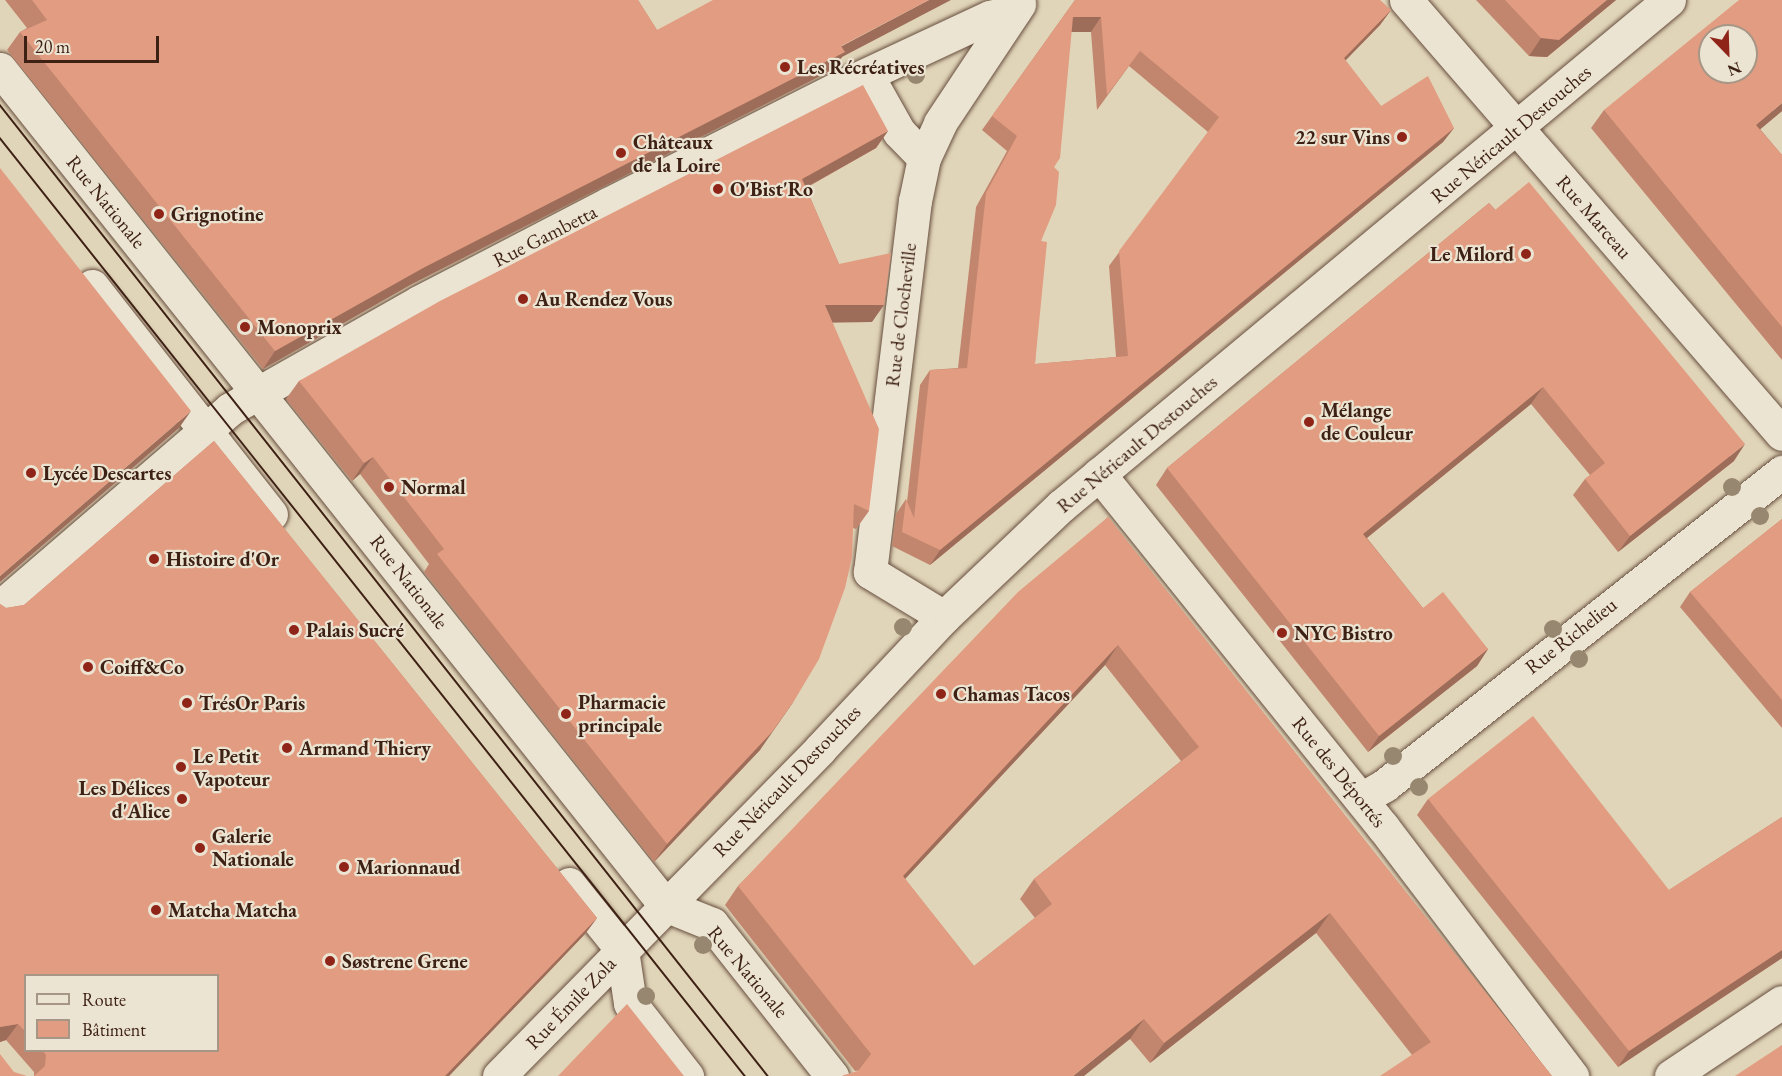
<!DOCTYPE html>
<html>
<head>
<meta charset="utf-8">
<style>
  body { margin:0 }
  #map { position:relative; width:1782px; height:1076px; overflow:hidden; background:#e1d5b9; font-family:"EB Garamond",serif }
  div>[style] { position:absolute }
  .roads { filter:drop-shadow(0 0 2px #674e3e) drop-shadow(0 0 2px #674e3e) }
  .pedestrian>* { height:33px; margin:-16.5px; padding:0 16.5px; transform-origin:16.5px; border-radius:16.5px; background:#ece4d2 }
  .minor>* { height:33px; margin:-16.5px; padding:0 16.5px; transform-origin:16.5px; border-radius:16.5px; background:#ece4d2 }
  .tertiary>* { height:33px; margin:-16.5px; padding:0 16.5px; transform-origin:16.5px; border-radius:16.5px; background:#ece4d2 }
  .tram>* { height:1.5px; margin:-0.75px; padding:0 0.75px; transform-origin:0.75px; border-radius:0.75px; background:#3e2115 }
  .trees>* { width:18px; height:18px; margin:-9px; border-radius:50%; background:#988770 }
  .wall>* { inset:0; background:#c2866f }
  .shaded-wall>* { inset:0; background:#9e6d5a }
  .building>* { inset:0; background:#e19c81 }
  .dots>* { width:16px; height:16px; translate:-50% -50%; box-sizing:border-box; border:3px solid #ece4d2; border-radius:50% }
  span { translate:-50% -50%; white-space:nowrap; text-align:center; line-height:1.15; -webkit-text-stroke:4.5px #ece4d2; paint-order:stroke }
  .poi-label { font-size:20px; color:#3e2115; font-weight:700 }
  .left { translate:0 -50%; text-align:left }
  .right { translate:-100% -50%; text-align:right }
  .street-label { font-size:20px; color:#3e2115 }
  .legend { position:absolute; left:24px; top:974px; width:195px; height:78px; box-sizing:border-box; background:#ece4d2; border:2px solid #a69686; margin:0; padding:8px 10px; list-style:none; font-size:18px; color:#3e2115 }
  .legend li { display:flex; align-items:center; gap:12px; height:30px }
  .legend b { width:30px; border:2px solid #a69686 }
  .north { position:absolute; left:1698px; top:24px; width:60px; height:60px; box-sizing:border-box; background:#ece4d2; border:2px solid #a69686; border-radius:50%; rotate:157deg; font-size:16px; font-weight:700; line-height:24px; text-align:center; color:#3e2115 }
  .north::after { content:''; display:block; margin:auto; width:21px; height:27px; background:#8f2418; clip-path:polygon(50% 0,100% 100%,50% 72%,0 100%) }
  .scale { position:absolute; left:24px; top:36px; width:135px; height:27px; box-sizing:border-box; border:3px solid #3e2115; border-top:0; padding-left:8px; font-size:18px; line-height:21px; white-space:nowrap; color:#3e2115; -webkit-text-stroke:4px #ece4d2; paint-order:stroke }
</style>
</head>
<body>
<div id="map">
  <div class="roads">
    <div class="pedestrian">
      <div style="left:0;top:69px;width:1068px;rotate:51.5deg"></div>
      <div style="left:665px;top:905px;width:51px;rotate:22deg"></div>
      <div style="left:712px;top:924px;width:194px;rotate:51.7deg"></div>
      <div style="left:92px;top:286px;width:290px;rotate:51.9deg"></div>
      <div style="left:569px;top:884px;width:85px;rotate:51.2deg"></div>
      <div style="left:622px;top:950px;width:54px;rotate:81.4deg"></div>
      <div style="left:630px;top:1003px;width:93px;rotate:52deg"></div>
    </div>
    <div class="minor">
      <div style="left:867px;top:75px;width:65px;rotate:60.7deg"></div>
      <div style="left:899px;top:132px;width:36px;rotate:46deg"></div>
      <div style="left:1099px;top:474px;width:453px;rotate:51.2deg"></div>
      <div style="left:1383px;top:827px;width:313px;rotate:52.8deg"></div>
      <div style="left:0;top:607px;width:303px;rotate:-40.7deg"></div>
      <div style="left:230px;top:409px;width:217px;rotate:-29.5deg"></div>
      <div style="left:419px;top:302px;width:213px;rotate:-27.4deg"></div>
      <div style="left:608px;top:204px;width:267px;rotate:-26.8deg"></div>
      <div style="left:846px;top:84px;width:159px;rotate:-25deg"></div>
      <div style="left:990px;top:17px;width:25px;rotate:-14deg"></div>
      <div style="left:944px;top:617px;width:87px;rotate:-148.7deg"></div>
      <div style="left:870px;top:572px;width:374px;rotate:-83.1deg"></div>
      <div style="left:915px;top:201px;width:44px;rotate:-78.2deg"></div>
      <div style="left:924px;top:158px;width:38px;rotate:-65deg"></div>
      <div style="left:940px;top:123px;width:143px;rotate:-56.4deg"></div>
      <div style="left:1361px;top:799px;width:28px;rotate:-30deg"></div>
      <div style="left:1385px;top:785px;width:506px;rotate:-38.25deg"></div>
      <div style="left:499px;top:1076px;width:458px;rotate:-45.5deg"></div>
      <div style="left:820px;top:749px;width:181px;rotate:-46.8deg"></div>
      <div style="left:944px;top:617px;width:161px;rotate:-43.5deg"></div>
      <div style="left:1061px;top:506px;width:791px;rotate:-39.77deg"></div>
      <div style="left:1671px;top:1076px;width:133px;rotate:-33.7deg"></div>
    </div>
    <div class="tertiary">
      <div style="left:1406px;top:0;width:574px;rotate:49.1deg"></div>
    </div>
  </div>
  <div class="tram">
    <div style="left:0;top:105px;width:1238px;rotate:51.66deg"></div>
    <div style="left:0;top:138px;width:1198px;rotate:51.54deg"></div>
  </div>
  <div class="trees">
    <div style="left:916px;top:75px"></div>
    <div style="left:1732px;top:487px"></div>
    <div style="left:1760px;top:516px"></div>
    <div style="left:903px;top:627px"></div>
    <div style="left:1553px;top:629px"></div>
    <div style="left:1579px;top:659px"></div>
    <div style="left:1393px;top:756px"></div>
    <div style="left:1419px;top:787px"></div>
    <div style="left:703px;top:945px"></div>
    <div style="left:646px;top:996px"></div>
  </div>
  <div class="wall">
    <div style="clip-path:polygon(5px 0,638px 0,657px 30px,842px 57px,832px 70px,410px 285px,263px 369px,7px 50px,20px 32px,27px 28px)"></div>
    <div style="clip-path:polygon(evenodd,1075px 0,1391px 10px,1380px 25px,1345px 61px,1381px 106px,1454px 128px,1443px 142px,930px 565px,892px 546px,896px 514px,906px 499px,907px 502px,920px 385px,930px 370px,958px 368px,976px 207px,1007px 151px,982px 130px,1075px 0,1071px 32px,1091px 32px,1097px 110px,1129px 66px,1208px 132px,1109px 266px,1116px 357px,1035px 364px,1041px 241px,1054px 168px,1071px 32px)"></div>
    <div style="clip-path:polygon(1476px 0,1616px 0,1547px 57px,1529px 56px)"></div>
    <div style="clip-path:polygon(1604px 110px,1782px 111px,1760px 129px,1782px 155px,1782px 360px,1591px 128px)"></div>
    <div style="clip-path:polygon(888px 131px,876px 148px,806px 188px,839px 264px,872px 322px,832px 322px,869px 511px,856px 529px,853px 528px,760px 750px,654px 862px,424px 572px,429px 564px,360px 474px,352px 481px,286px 399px,299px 381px)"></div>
    <div style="clip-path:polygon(1489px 203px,1734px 461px,1618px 552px,1573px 495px,1585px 479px,1590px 475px,1531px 404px,1367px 538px,1423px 608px,1488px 649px,1477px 666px,1368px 752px,1156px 485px,1167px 468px)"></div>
    <div style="clip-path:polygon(evenodd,214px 441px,597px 918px,585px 934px,449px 1076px,34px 1076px,34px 1072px,6px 1040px,0 1042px,0 604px,6px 608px,24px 605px,214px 441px,26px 975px,218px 975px,218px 1050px,26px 1050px,26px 975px)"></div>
    <div style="clip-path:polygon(evenodd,1108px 517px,1552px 1076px,1412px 1055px,1316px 933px,1150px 1063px,1130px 1039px,855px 1071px,725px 905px,738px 886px,1108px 517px,1105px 665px,1181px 761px,1034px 879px,1020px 899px,1035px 918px,974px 966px,905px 879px,1105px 665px)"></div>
    <div style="clip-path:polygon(1782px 519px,1782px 728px,1680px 607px,1690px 592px)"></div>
    <div style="clip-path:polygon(1428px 799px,1669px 890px,1782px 817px,1782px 958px,1618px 1067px,1417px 815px)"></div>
  </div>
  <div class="shaded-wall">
    <div style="clip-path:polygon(929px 0,951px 0,842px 57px,832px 70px,410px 285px,263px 369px,275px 351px,423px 268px)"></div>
    <div style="clip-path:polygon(1607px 0,1616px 0,1547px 57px,1529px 56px,1541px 38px)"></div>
    <div style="clip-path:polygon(1391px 10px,1380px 25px,1333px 73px,1344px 58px)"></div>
    <div style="clip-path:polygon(1073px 17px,1101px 17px,1091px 32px,1062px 32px)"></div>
    <div style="clip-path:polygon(1782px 103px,1782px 111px,1744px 143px,1756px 125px)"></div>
    <div style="clip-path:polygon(1454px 128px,1443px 142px,930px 565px,940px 550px)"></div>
    <div style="clip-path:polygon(888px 131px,876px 148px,789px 197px,802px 179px)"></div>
    <div style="clip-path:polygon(825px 305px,884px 305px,872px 322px,812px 323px)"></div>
    <div style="clip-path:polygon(1543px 387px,1531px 404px,1352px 550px,1363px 534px)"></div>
    <div style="clip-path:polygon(191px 411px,179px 428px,0 582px,0 576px)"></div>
    <div style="clip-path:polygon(1745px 444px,1734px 461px,1618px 552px,1630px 536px)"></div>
    <div style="clip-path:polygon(373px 457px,360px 474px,352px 481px,364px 463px)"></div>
    <div style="clip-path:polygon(1118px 645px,1105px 665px,889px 896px,903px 876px)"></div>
    <div style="clip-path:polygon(1488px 649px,1477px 666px,1368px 752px,1379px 736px)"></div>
    <div style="clip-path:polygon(794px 701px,760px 750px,654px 862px,667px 844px)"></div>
    <div style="clip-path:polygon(1330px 913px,1316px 933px,1150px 1063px,1164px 1043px)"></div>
    <div style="clip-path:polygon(597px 918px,585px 934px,449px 1076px,445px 1076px)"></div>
    <div style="clip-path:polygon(1782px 950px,1782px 958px,1618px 1067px,1629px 1051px)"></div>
    <div style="clip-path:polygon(1144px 1019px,1130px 1039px,1084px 1076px,1073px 1076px)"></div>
    <div style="clip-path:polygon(18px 1024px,6px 1040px,0 1042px,0 1027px)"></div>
  </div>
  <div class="building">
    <div style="clip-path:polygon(32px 0,638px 0,657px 30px,713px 0,929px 0,841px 46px,845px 52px,423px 268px,275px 351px,20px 32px,47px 20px)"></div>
    <div style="clip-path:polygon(evenodd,1075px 0,1380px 0,1391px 10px,1344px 58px,1381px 106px,1428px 76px,1454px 128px,940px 550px,902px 532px,906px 499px,914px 518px,930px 370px,967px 368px,986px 193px,1017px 136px,992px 116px,1075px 0,1073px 17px,1101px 17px,1107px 95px,1140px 51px,1219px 117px,1119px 251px,1128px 356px,1035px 364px,1047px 242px,1041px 241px,1056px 205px,1059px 172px,1054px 167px,1060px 158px,1073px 17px)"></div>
    <div style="clip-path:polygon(1505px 0,1607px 0,1559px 40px,1541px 38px)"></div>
    <div style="clip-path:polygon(evenodd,1739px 0,1782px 0,1782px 103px,1756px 125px,1782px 155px,1782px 327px,1604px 110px,1739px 0,1710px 36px,1746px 36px,1746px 72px,1710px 72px,1710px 36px)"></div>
    <div style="clip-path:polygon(863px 85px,888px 131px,802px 179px,839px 264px,891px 253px,884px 305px,825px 305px,879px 429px,869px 511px,854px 504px,852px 557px,845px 588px,819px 659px,794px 701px,772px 732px,667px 844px,437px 554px,444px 549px,373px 457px,364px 463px,299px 381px,440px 301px)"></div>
    <div style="clip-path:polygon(0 168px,191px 411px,0 576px)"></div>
    <div style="clip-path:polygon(1529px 182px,1745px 444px,1630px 536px,1585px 479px,1605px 463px,1543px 387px,1363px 534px,1423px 608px,1443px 592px,1488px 649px,1379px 736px,1167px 468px,1489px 203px,1495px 210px)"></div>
    <div style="clip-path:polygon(214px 441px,597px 918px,445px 1076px,34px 1076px,45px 1066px,46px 1055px,42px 1050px,218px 1050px,218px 975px,26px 975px,26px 1032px,18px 1024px,0 1027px,0 604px,6px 608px,24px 605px)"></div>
    <div style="clip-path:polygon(evenodd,1108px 517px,1552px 1076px,1380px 1076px,1431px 1042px,1330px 913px,1164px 1043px,1144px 1019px,1073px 1076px,842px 1076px,844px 1075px,858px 1071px,871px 1054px,738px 886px,1018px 592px,1108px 517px,1118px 645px,1199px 747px,1034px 879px,1052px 904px,974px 966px,903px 876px,1118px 645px)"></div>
    <div style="clip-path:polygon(1782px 519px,1782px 700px,1690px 592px)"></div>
    <div style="clip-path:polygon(1533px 716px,1669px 890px,1782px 817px,1782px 950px,1629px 1051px,1428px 799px)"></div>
    <div style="clip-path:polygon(627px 1004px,684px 1076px,558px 1076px)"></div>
    <div style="clip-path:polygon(1782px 1045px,1782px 1076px,1735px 1076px)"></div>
    <div style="clip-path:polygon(0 1054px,14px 1072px,27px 1076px,0 1076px)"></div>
  </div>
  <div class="dots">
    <div style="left:785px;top:67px;background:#8f2418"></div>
    <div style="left:1402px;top:137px;background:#8f2418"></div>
    <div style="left:621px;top:153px;background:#8f2418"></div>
    <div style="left:718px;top:189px;background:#8f2418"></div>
    <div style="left:159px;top:214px;background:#8f2418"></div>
    <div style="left:1526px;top:254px;background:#8f2418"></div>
    <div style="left:523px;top:299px;background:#8f2418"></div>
    <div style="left:245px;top:327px;background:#8f2418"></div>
    <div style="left:1309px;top:422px;background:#8f2418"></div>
    <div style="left:31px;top:473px;background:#8f2418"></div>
    <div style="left:389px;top:487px;background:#8f2418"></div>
    <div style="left:154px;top:559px;background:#8f2418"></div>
    <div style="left:294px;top:630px;background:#8f2418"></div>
    <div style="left:1282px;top:633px;background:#8f2418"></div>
    <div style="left:88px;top:667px;background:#8f2418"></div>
    <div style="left:941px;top:694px;background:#8f2418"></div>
    <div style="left:187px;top:703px;background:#8f2418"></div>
    <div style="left:566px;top:714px;background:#8f2418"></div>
    <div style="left:287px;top:748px;background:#8f2418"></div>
    <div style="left:181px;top:767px;background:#8f2418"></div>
    <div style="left:182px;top:799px;background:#8f2418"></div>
    <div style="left:200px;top:848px;background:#8f2418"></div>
    <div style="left:344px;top:867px;background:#8f2418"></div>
    <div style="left:156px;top:910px;background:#8f2418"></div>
    <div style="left:330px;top:961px;background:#8f2418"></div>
  </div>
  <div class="poi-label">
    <span class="left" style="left:797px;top:67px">Les Récréatives</span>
    <span class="right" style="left:1390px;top:137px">22 sur Vins</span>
    <span class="left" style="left:633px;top:154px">Châteaux<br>de la Loire</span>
    <span class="left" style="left:730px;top:189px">O'Bist'Ro</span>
    <span class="left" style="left:171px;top:214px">Grignotine</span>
    <span class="right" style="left:1514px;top:254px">Le Milord</span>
    <span class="left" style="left:535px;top:299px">Au Rendez Vous</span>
    <span class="left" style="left:257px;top:327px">Monoprix</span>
    <span class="left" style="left:1321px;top:422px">Mélange<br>de Couleur</span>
    <span class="left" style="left:43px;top:473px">Lycée Descartes</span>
    <span class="left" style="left:401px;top:487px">Normal</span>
    <span class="left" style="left:166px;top:559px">Histoire d'Or</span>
    <span class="left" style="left:306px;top:630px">Palais Sucré</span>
    <span class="left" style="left:1294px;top:633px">NYC Bistro</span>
    <span class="left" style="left:100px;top:667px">Coiff&amp;Co</span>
    <span class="left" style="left:953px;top:694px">Chamas Tacos</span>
    <span class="left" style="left:578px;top:714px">Pharmacie<br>principale</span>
    <span class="left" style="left:199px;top:703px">TrésOr Paris</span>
    <span class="left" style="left:299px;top:748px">Armand Thiery</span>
    <span class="left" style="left:193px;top:768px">Le Petit<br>Vapoteur</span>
    <span class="right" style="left:170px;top:800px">Les Délices<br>d'Alice</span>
    <span class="left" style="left:212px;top:848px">Galerie<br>Nationale</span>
    <span class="left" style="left:356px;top:867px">Marionnaud</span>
    <span class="left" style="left:168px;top:910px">Matcha Matcha</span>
    <span class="left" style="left:342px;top:961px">Søstrene Grene</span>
  </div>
  <div class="street-label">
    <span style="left:1511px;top:134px;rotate:-40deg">Rue Néricault Destouches</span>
    <span style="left:106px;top:202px;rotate:51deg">Rue Nationale</span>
    <span style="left:1594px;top:217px;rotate:49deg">Rue Marceau</span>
    <span style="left:545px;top:236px;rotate:-27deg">Rue Gambetta</span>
    <span style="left:901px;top:315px;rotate:-83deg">Rue de Clocheville</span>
    <span style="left:1137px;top:444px;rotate:-40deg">Rue Néricault Destouches</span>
    <span style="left:409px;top:582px;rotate:52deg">Rue Nationale</span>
    <span style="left:1571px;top:636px;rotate:-38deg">Rue Richelieu</span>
    <span style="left:1339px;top:772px;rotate:51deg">Rue des Déportés</span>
    <span style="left:787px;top:781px;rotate:-46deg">Rue Néricault Destouches</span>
    <span style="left:748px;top:972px;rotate:50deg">Rue Nationale</span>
    <span style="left:571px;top:1003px;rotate:-46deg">Rue Émile Zola</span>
  </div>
  <ul class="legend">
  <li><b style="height:8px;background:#ece4d2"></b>Route</li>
  <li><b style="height:16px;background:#e19c81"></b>Bâtiment</li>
  </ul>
  <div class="north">N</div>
  <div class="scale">20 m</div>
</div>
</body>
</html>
